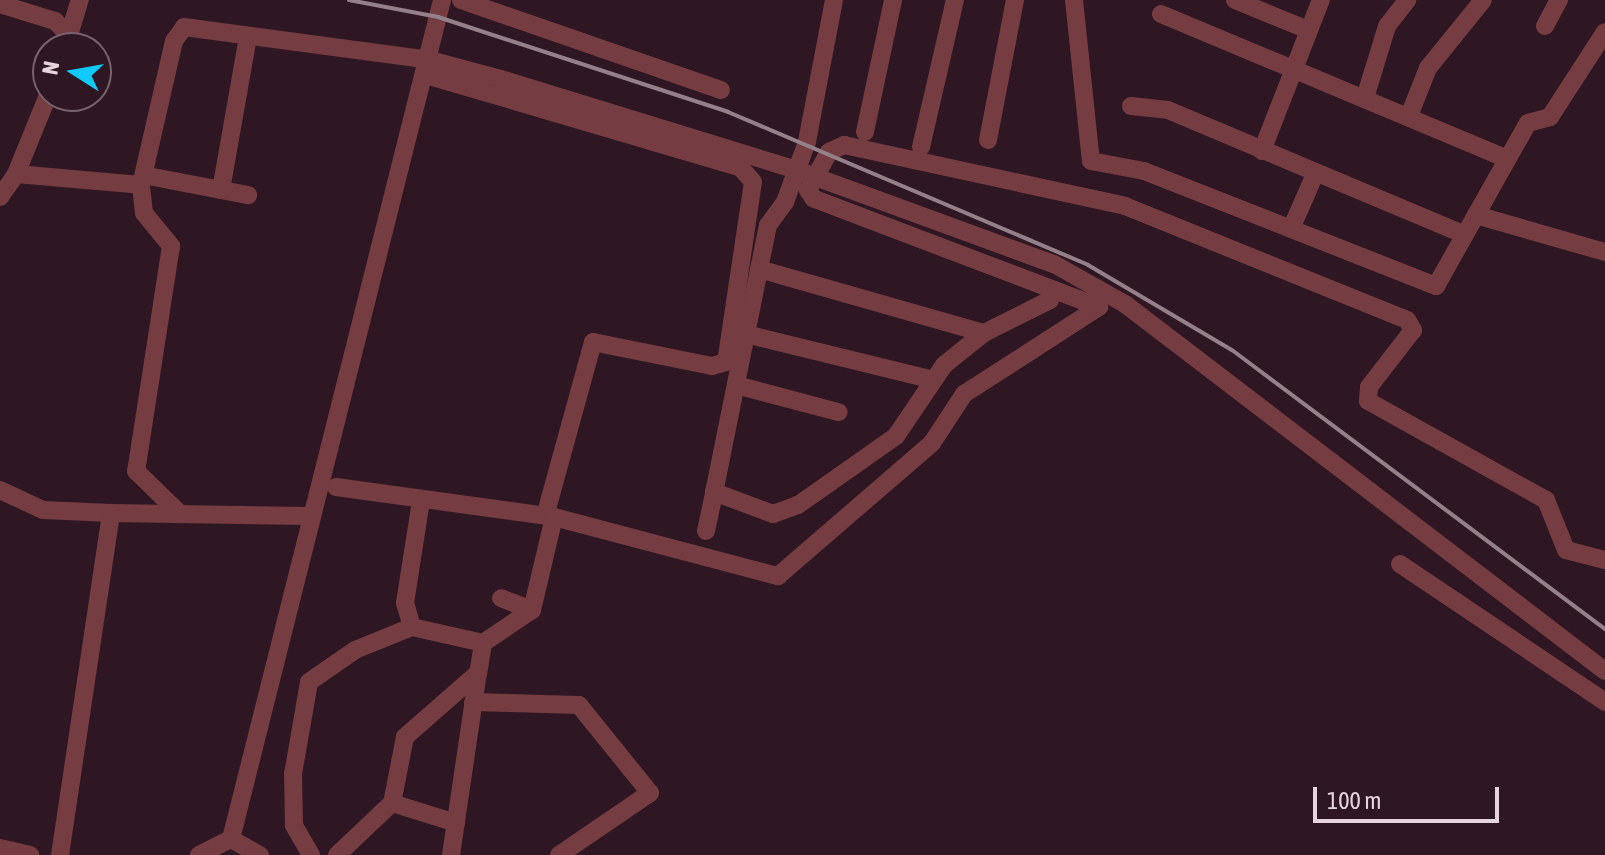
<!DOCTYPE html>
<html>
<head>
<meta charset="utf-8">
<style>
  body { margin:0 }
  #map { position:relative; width:1605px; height:855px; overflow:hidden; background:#2e1622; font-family:"Asap Condensed",sans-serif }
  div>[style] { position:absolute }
  .minor>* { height:18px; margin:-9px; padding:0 9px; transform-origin:9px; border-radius:9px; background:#753c42 }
  .rail>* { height:4px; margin:-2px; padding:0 2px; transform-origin:2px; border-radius:2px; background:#948089 }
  span { translate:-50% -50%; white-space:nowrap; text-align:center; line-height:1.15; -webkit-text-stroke:7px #2e1622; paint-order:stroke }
  .north { position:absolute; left:32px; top:32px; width:80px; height:80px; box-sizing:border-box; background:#2e1622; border:2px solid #78626c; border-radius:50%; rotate:281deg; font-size:22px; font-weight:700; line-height:32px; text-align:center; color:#e6d5dc }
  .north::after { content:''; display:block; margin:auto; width:28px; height:36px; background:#0fcafa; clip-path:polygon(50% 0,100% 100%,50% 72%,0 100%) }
  .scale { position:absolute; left:1313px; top:787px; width:186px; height:36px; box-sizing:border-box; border:4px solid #e6d5dc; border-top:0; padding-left:10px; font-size:24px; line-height:28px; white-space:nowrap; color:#e6d5dc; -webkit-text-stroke:6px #2e1622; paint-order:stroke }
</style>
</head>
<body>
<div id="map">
  <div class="minor">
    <div style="left:461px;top:0;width:275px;rotate:19.1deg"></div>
    <div style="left:834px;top:0;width:145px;rotate:100.8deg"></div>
    <div style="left:807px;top:142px;width:64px;rotate:110.1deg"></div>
    <div style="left:785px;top:202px;width:29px;rotate:126deg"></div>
    <div style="left:768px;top:225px;width:272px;rotate:101.4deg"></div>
    <div style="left:714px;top:492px;width:63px;rotate:20.4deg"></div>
    <div style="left:773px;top:514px;width:27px;rotate:-20deg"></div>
    <div style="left:798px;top:505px;width:120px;rotate:-35.1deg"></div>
    <div style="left:896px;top:436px;width:86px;rotate:-55.9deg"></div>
    <div style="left:944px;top:365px;width:51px;rotate:-38.7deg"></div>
    <div style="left:984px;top:333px;width:74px;rotate:-26.6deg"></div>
    <div style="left:1074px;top:0;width:162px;rotate:84deg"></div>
    <div style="left:1091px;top:161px;width:54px;rotate:10.7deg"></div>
    <div style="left:1144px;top:171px;width:314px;rotate:21.5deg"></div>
    <div style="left:1436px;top:286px;width:187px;rotate:-60.6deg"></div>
    <div style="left:1528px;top:123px;width:23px;rotate:-15deg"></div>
    <div style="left:1550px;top:117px;width:101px;rotate:-57.1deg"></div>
    <div style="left:1235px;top:0;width:79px;rotate:22.3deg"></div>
    <div style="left:0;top:4px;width:58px;rotate:17.2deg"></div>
    <div style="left:55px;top:21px;width:20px;rotate:45deg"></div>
    <div style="left:69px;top:35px;width:13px;rotate:103deg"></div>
    <div style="left:1161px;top:14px;width:374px;rotate:22.7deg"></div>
    <div style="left:1545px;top:26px;width:30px;rotate:-62deg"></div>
    <div style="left:69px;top:35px;width:37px;rotate:-73deg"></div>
    <div style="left:426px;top:75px;width:328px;rotate:16.4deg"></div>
    <div style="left:741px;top:168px;width:18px;rotate:49deg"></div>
    <div style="left:753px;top:182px;width:182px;rotate:98.5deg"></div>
    <div style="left:726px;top:362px;width:15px;rotate:164deg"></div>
    <div style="left:712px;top:366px;width:121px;rotate:-168.6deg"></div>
    <div style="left:593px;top:342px;width:177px;rotate:105.4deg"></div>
    <div style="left:1365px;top:98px;width:75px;rotate:-73deg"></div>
    <div style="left:1387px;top:26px;width:33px;rotate:-52deg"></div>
    <div style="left:1131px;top:106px;width:37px;rotate:6deg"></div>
    <div style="left:1168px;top:110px;width:322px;rotate:22.8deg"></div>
    <div style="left:1409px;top:116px;width:52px;rotate:-68.4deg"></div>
    <div style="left:1428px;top:68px;width:87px;rotate:-51deg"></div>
    <div style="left:865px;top:132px;width:135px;rotate:-78deg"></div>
    <div style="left:988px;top:140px;width:143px;rotate:-79.1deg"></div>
    <div style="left:921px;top:147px;width:151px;rotate:-77deg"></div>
    <div style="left:1262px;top:151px;width:162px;rotate:-68.7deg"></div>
    <div style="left:16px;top:174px;width:85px;rotate:-67.9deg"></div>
    <div style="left:148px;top:176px;width:102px;rotate:10.8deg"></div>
    <div style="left:141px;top:185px;width:28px;rotate:84deg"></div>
    <div style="left:144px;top:213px;width:43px;rotate:50.7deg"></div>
    <div style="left:171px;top:246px;width:228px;rotate:98.8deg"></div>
    <div style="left:136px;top:471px;width:62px;rotate:44.3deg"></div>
    <div style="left:221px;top:190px;width:155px;rotate:-80deg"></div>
    <div style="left:0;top:197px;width:28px;rotate:-55deg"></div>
    <div style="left:16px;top:174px;width:125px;rotate:5deg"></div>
    <div style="left:141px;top:185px;width:148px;rotate:-77.1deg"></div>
    <div style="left:174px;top:41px;width:17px;rotate:-54deg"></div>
    <div style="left:184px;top:27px;width:248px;rotate:7.6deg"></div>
    <div style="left:430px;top:60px;width:73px;rotate:15deg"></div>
    <div style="left:501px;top:79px;width:303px;rotate:17.1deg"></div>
    <div style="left:791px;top:168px;width:280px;rotate:20.1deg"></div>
    <div style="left:1054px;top:264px;width:81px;rotate:29.4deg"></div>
    <div style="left:1125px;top:304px;width:604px;rotate:37.4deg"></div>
    <div style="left:1476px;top:215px;width:134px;rotate:16deg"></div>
    <div style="left:1291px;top:229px;width:60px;rotate:-66.4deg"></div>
    <div style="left:759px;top:269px;width:234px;rotate:15.9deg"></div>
    <div style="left:746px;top:334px;width:188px;rotate:13.8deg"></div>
    <div style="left:736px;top:385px;width:106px;rotate:14.8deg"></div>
    <div style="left:336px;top:487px;width:220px;rotate:7.8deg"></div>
    <div style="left:554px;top:517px;width:96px;rotate:103.3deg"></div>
    <div style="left:532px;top:610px;width:33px;rotate:-159deg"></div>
    <div style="left:0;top:490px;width:47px;rotate:24.9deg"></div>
    <div style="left:43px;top:510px;width:68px;rotate:2.5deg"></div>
    <div style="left:554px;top:517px;width:232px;rotate:14.8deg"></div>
    <div style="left:778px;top:576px;width:203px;rotate:-40.8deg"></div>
    <div style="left:932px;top:443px;width:59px;rotate:-56.9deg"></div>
    <div style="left:964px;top:394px;width:161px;rotate:-32.8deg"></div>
    <div style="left:1099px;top:307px;width:305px;rotate:-159.2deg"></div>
    <div style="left:814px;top:199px;width:11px;rotate:-124deg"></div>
    <div style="left:808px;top:190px;width:43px;rotate:-61.1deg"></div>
    <div style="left:829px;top:152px;width:17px;rotate:-25deg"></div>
    <div style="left:844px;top:145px;width:288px;rotate:12.2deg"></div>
    <div style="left:1125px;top:206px;width:304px;rotate:22deg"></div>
    <div style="left:1407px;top:320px;width:12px;rotate:59deg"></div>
    <div style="left:1413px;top:330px;width:72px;rotate:127.7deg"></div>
    <div style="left:1369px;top:387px;width:14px;rotate:94deg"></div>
    <div style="left:1368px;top:401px;width:204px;rotate:29.1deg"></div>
    <div style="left:1546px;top:500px;width:54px;rotate:68.2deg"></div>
    <div style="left:1566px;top:550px;width:40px;rotate:14.4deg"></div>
    <div style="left:706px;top:531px;width:40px;rotate:-78deg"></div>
    <div style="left:1400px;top:564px;width:247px;rotate:33.9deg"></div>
    <div style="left:412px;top:627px;width:25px;rotate:-106deg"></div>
    <div style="left:405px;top:603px;width:103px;rotate:-81.1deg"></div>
    <div style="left:483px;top:643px;width:59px;rotate:-34deg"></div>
    <div style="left:473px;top:702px;width:106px;rotate:1.6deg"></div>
    <div style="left:579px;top:705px;width:113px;rotate:51.1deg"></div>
    <div style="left:650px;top:793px;width:110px;rotate:145.7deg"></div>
    <div style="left:231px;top:839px;width:865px;rotate:-75.88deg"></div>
    <div style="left:0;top:848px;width:31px;rotate:13deg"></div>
    <div style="left:60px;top:855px;width:346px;rotate:-81.5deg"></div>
    <div style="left:111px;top:513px;width:197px;rotate:0.9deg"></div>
    <div style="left:199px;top:855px;width:36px;rotate:-27deg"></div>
    <div style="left:231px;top:839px;width:33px;rotate:29deg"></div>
    <div style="left:311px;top:855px;width:34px;rotate:-120deg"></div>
    <div style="left:294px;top:825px;width:51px;rotate:-91.1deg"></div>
    <div style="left:293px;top:774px;width:93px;rotate:-80.1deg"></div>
    <div style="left:309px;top:682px;width:56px;rotate:-34.8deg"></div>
    <div style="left:355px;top:650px;width:61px;rotate:-22deg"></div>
    <div style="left:412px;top:627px;width:73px;rotate:12.7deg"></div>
    <div style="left:483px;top:643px;width:30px;rotate:99deg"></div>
    <div style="left:337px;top:855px;width:76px;rotate:-43.4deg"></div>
    <div style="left:451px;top:855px;width:184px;rotate:-81.6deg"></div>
    <div style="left:478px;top:673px;width:97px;rotate:138.8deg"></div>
    <div style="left:405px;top:737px;width:67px;rotate:101.1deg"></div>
    <div style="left:392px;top:803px;width:67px;rotate:17.4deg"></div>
  </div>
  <div class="rail">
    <div style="left:349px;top:0;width:91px;rotate:10.8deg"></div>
    <div style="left:438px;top:17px;width:305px;rotate:18.1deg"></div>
    <div style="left:728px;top:112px;width:391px;rotate:23deg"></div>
    <div style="left:1088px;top:265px;width:167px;rotate:30.6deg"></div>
    <div style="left:1232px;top:350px;width:466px;rotate:36.8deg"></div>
  </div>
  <div class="north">N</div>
  <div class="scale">100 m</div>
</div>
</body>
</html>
